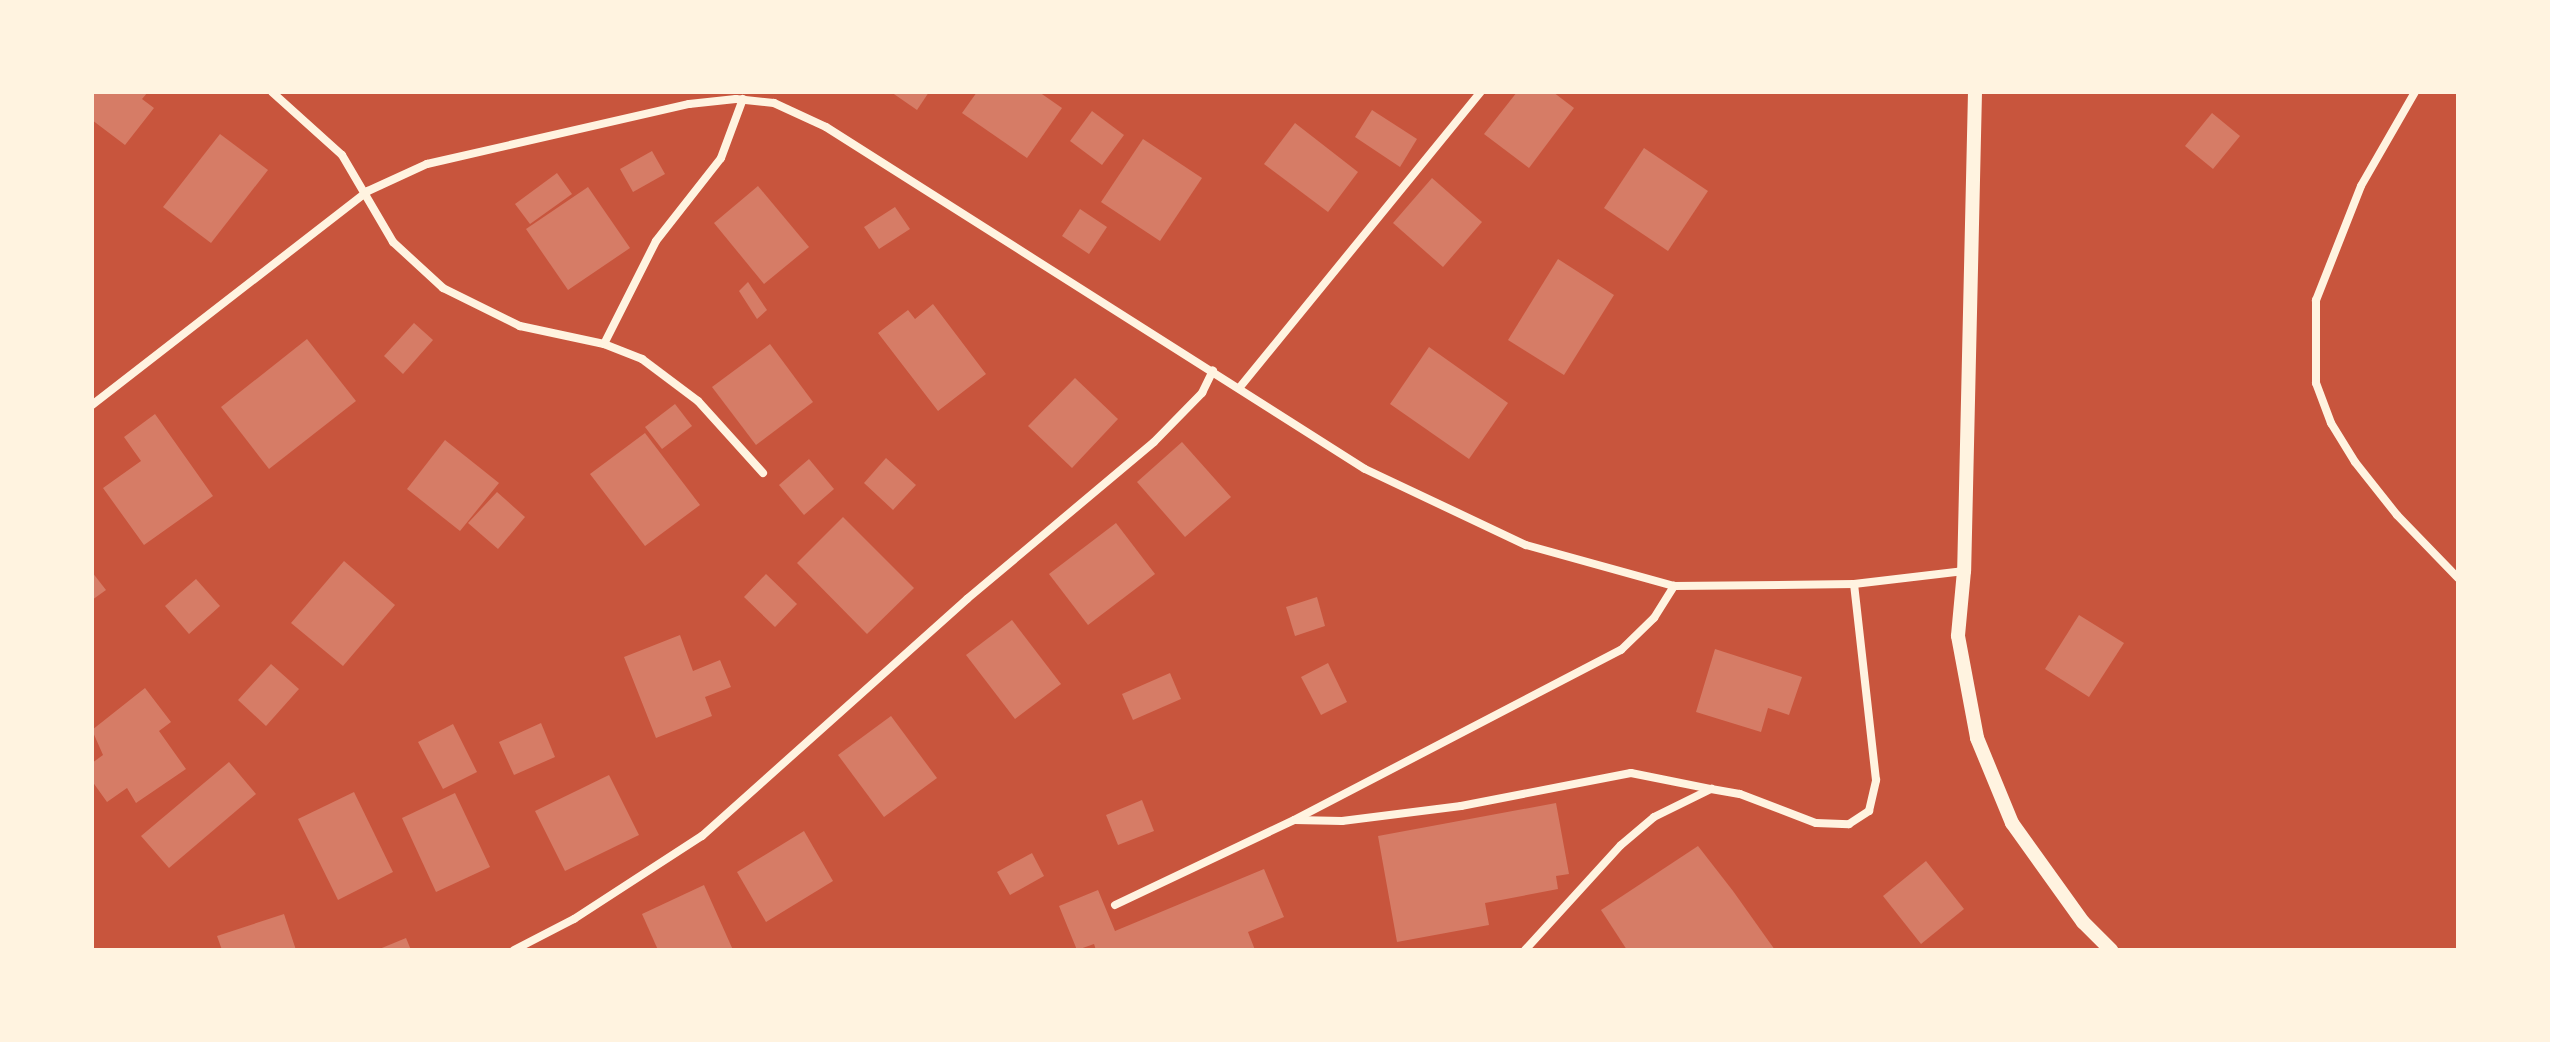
<!DOCTYPE html>
<html>
<head>
<meta charset="utf-8">
<style>
  body { margin:0 }
  #map { position:relative; width:2550px; height:1042px; overflow:hidden; background:#c8553d; font-family:"DejaVu Sans",sans-serif }
  div>[style] { position:absolute }
  .building>* { inset:0; background:#d67c66 }
  .minor>* { height:8px; margin:-4px; padding:0 4px; transform-origin:4px; border-radius:4px; background:#fff3e0 }
  .tertiary>* { height:14px; margin:-7px; padding:0 7px; transform-origin:7px; border-radius:7px; background:#fff3e0 }
  span { translate:-50% -50%; white-space:nowrap; text-align:center; line-height:1.15; -webkit-text-stroke:6px #fff3e0; paint-order:stroke }
  .frame { position:absolute; inset:0; border:94px solid #fff3e0; pointer-events:none }
</style>
</head>
<body>
<div id="map">
  <div class="building">
    <div style="clip-path:polygon(92px 92px,148px 92px,142px 99px,154px 108px,125px 145px,92px 120px)"></div>
    <div style="clip-path:polygon(891px 92px,929px 92px,917px 110px)"></div>
    <div style="clip-path:polygon(977px 92px,1039px 92px,1062px 108px,1027px 158px,962px 113px)"></div>
    <div style="clip-path:polygon(1517px 92px,1553px 92px,1574px 108px,1529px 168px,1484px 134px)"></div>
    <div style="clip-path:polygon(1372px 110px,1417px 139px,1400px 167px,1355px 137px)"></div>
    <div style="clip-path:polygon(1092px 111px,1124px 135px,1102px 165px,1070px 141px)"></div>
    <div style="clip-path:polygon(2212px 113px,2240px 136px,2213px 169px,2185px 146px)"></div>
    <div style="clip-path:polygon(1295px 123px,1358px 172px,1328px 212px,1264px 164px)"></div>
    <div style="clip-path:polygon(220px 134px,268px 170px,211px 243px,163px 207px)"></div>
    <div style="clip-path:polygon(1143px 139px,1202px 178px,1160px 241px,1101px 202px)"></div>
    <div style="clip-path:polygon(1644px 148px,1708px 191px,1668px 251px,1604px 208px)"></div>
    <div style="clip-path:polygon(652px 151px,665px 174px,633px 192px,620px 169px)"></div>
    <div style="clip-path:polygon(557px 173px,572px 194px,530px 224px,515px 204px)"></div>
    <div style="clip-path:polygon(1432px 178px,1482px 222px,1443px 267px,1393px 223px)"></div>
    <div style="clip-path:polygon(758px 186px,809px 247px,764px 284px,714px 223px)"></div>
    <div style="clip-path:polygon(588px 187px,630px 248px,568px 290px,526px 229px)"></div>
    <div style="clip-path:polygon(895px 207px,910px 229px,879px 249px,864px 227px)"></div>
    <div style="clip-path:polygon(1080px 209px,1107px 227px,1089px 254px,1062px 236px)"></div>
    <div style="clip-path:polygon(1558px 259px,1614px 295px,1564px 375px,1508px 340px)"></div>
    <div style="clip-path:polygon(748px 282px,767px 310px,757px 319px,739px 291px)"></div>
    <div style="clip-path:polygon(933px 304px,986px 374px,938px 411px,878px 333px,908px 310px,915px 319px)"></div>
    <div style="clip-path:polygon(414px 323px,433px 340px,403px 374px,384px 356px)"></div>
    <div style="clip-path:polygon(307px 339px,356px 401px,269px 469px,221px 407px)"></div>
    <div style="clip-path:polygon(770px 344px,813px 402px,756px 445px,712px 387px)"></div>
    <div style="clip-path:polygon(1429px 347px,1508px 403px,1469px 459px,1390px 404px)"></div>
    <div style="clip-path:polygon(1075px 378px,1118px 419px,1072px 468px,1028px 426px)"></div>
    <div style="clip-path:polygon(675px 404px,692px 426px,662px 449px,645px 427px)"></div>
    <div style="clip-path:polygon(155px 414px,213px 496px,144px 545px,103px 488px,141px 461px,124px 437px)"></div>
    <div style="clip-path:polygon(645px 433px,700px 505px,645px 546px,590px 474px)"></div>
    <div style="clip-path:polygon(445px 440px,499px 483px,460px 531px,407px 489px)"></div>
    <div style="clip-path:polygon(1182px 442px,1231px 497px,1185px 537px,1137px 482px)"></div>
    <div style="clip-path:polygon(886px 458px,916px 485px,893px 510px,864px 483px)"></div>
    <div style="clip-path:polygon(809px 459px,834px 489px,804px 515px,779px 485px)"></div>
    <div style="clip-path:polygon(497px 492px,525px 517px,498px 549px,468px 523px)"></div>
    <div style="clip-path:polygon(843px 517px,914px 588px,867px 634px,797px 563px)"></div>
    <div style="clip-path:polygon(1116px 523px,1155px 574px,1088px 625px,1049px 574px)"></div>
    <div style="clip-path:polygon(344px 561px,395px 605px,343px 666px,291px 623px)"></div>
    <div style="clip-path:polygon(92px 572px,106px 590px,92px 600px)"></div>
    <div style="clip-path:polygon(766px 574px,797px 604px,775px 627px,744px 597px)"></div>
    <div style="clip-path:polygon(196px 579px,220px 606px,189px 634px,165px 606px)"></div>
    <div style="clip-path:polygon(1317px 597px,1325px 626px,1295px 636px,1286px 607px)"></div>
    <div style="clip-path:polygon(2079px 615px,2124px 643px,2089px 697px,2045px 669px)"></div>
    <div style="clip-path:polygon(1012px 620px,1061px 684px,1015px 719px,966px 655px)"></div>
    <div style="clip-path:polygon(680px 635px,693px 671px,720px 660px,731px 687px,705px 697px,712px 716px,656px 738px,624px 657px)"></div>
    <div style="clip-path:polygon(1715px 649px,1802px 677px,1789px 715px,1768px 708px,1761px 732px,1696px 712px)"></div>
    <div style="clip-path:polygon(1328px 663px,1347px 702px,1321px 715px,1301px 677px)"></div>
    <div style="clip-path:polygon(271px 664px,299px 689px,266px 726px,238px 700px)"></div>
    <div style="clip-path:polygon(1170px 673px,1181px 699px,1133px 720px,1122px 694px)"></div>
    <div style="clip-path:polygon(145px 688px,171px 722px,159px 731px,186px 769px,136px 803px,127px 788px,107px 802px,92px 781px,92px 763px,103px 755px,92px 730px)"></div>
    <div style="clip-path:polygon(891px 716px,937px 778px,884px 817px,838px 755px)"></div>
    <div style="clip-path:polygon(541px 723px,555px 757px,514px 775px,499px 742px)"></div>
    <div style="clip-path:polygon(453px 724px,477px 772px,443px 789px,418px 742px)"></div>
    <div style="clip-path:polygon(229px 762px,256px 794px,169px 868px,141px 836px)"></div>
    <div style="clip-path:polygon(609px 775px,639px 835px,565px 871px,535px 811px)"></div>
    <div style="clip-path:polygon(354px 792px,393px 872px,338px 900px,298px 819px)"></div>
    <div style="clip-path:polygon(455px 793px,490px 867px,436px 892px,402px 818px)"></div>
    <div style="clip-path:polygon(1142px 800px,1154px 831px,1118px 845px,1106px 815px)"></div>
    <div style="clip-path:polygon(1556px 803px,1569px 874px,1556px 876px,1558px 889px,1485px 903px,1489px 925px,1397px 942px,1378px 836px)"></div>
    <div style="clip-path:polygon(804px 831px,833px 881px,766px 922px,737px 872px)"></div>
    <div style="clip-path:polygon(1698px 846px,1733px 891px,1775px 950px,1627px 950px,1601px 910px)"></div>
    <div style="clip-path:polygon(1032px 853px,1044px 876px,1010px 895px,997px 872px)"></div>
    <div style="clip-path:polygon(1926px 861px,1964px 909px,1921px 944px,1883px 896px)"></div>
    <div style="clip-path:polygon(1264px 869px,1284px 917px,1248px 932px,1255px 950px,1096px 950px,1094px 944px,1077px 950px,1059px 906px,1098px 890px,1115px 931px)"></div>
    <div style="clip-path:polygon(704px 885px,733px 950px,658px 950px,642px 914px)"></div>
    <div style="clip-path:polygon(284px 914px,296px 950px,222px 950px,217px 936px)"></div>
    <div style="clip-path:polygon(406px 938px,411px 950px,377px 950px)"></div>
  </div>
  <div class="minor">
    <div style="left:272px;top:92px;width:94px;rotate:42deg"></div>
    <div style="left:342px;top:155px;width:101px;rotate:59.6deg"></div>
    <div style="left:393px;top:242px;width:68px;rotate:42.6deg"></div>
    <div style="left:443px;top:288px;width:86px;rotate:26.3deg"></div>
    <div style="left:520px;top:326px;width:86px;rotate:12.1deg"></div>
    <div style="left:604px;top:344px;width:115px;rotate:-63.2deg"></div>
    <div style="left:656px;top:241px;width:105px;rotate:-51.9deg"></div>
    <div style="left:721px;top:158px;width:63px;rotate:-69.6deg"></div>
    <div style="left:2415px;top:92px;width:108px;rotate:119.9deg"></div>
    <div style="left:2361px;top:186px;width:123px;rotate:111.5deg"></div>
    <div style="left:2316px;top:300px;width:83px;rotate:90deg"></div>
    <div style="left:2316px;top:383px;width:43px;rotate:69.4deg"></div>
    <div style="left:2331px;top:423px;width:46px;rotate:58.4deg"></div>
    <div style="left:2355px;top:462px;width:68px;rotate:51.6deg"></div>
    <div style="left:2397px;top:515px;width:88px;rotate:45.9deg"></div>
    <div style="left:604px;top:344px;width:41px;rotate:21.5deg"></div>
    <div style="left:642px;top:359px;width:70px;rotate:36.9deg"></div>
    <div style="left:698px;top:401px;width:97px;rotate:47.9deg"></div>
    <div style="left:1240px;top:387px;width:381px;rotate:-50.8deg"></div>
    <div style="left:92px;top:405px;width:349px;rotate:-37.8deg"></div>
    <div style="left:368px;top:191px;width:65px;rotate:-24.6deg"></div>
    <div style="left:427px;top:164px;width:269px;rotate:-12.9deg"></div>
    <div style="left:689px;top:104px;width:47px;rotate:-6.1deg"></div>
    <div style="left:736px;top:99px;width:38px;rotate:6deg"></div>
    <div style="left:774px;top:103px;width:57px;rotate:24.8deg"></div>
    <div style="left:826px;top:127px;width:638px;rotate:32.4deg"></div>
    <div style="left:1365px;top:469px;width:178px;rotate:25.3deg"></div>
    <div style="left:1526px;top:545px;width:154px;rotate:15.5deg"></div>
    <div style="left:1674px;top:586px;width:180px;rotate:-0.6deg"></div>
    <div style="left:1854px;top:584px;width:111px;rotate:-6.7deg"></div>
    <div style="left:1295px;top:820px;width:47px;rotate:1.2deg"></div>
    <div style="left:1342px;top:821px;width:120px;rotate:-7.2deg"></div>
    <div style="left:1461px;top:806px;width:173px;rotate:-11deg"></div>
    <div style="left:1631px;top:773px;width:82px;rotate:11.3deg"></div>
    <div style="left:1115px;top:905px;width:198px;rotate:-25.4deg"></div>
    <div style="left:1294px;top:820px;width:369px;rotate:-27.5deg"></div>
    <div style="left:1621px;top:650px;width:46px;rotate:-44.1deg"></div>
    <div style="left:1654px;top:618px;width:38px;rotate:-58deg"></div>
    <div style="left:514px;top:950px;width:68px;rotate:-27.3deg"></div>
    <div style="left:574px;top:919px;width:153px;rotate:-33deg"></div>
    <div style="left:702px;top:836px;width:356px;rotate:-41.8deg"></div>
    <div style="left:967px;top:599px;width:244px;rotate:-40deg"></div>
    <div style="left:1154px;top:442px;width:69px;rotate:-45.6deg"></div>
    <div style="left:1202px;top:393px;width:25px;rotate:-64deg"></div>
    <div style="left:1525px;top:950px;width:142px;rotate:-47.6deg"></div>
    <div style="left:1621px;top:845px;width:43px;rotate:-40.3deg"></div>
    <div style="left:1654px;top:817px;width:64px;rotate:-26.2deg"></div>
    <div style="left:1711px;top:789px;width:29px;rotate:10deg"></div>
    <div style="left:1740px;top:794px;width:81px;rotate:20.9deg"></div>
    <div style="left:1816px;top:823px;width:33px;rotate:2deg"></div>
    <div style="left:1849px;top:824px;width:24px;rotate:-33deg"></div>
    <div style="left:1869px;top:811px;width:32px;rotate:-77deg"></div>
    <div style="left:1876px;top:780px;width:197px;rotate:-96.4deg"></div>
  </div>
  <div class="tertiary">
    <div style="left:1975px;top:92px;width:479px;rotate:91.3deg"></div>
    <div style="left:1964px;top:571px;width:65px;rotate:95.3deg"></div>
    <div style="left:1958px;top:636px;width:104px;rotate:79.4deg"></div>
    <div style="left:1977px;top:738px;width:92px;rotate:67.6deg"></div>
    <div style="left:2012px;top:823px;width:122px;rotate:54.4deg"></div>
    <div style="left:2083px;top:922px;width:40px;rotate:45deg"></div>
  </div>
  <div class="frame"></div>
</div>
</body>
</html>
